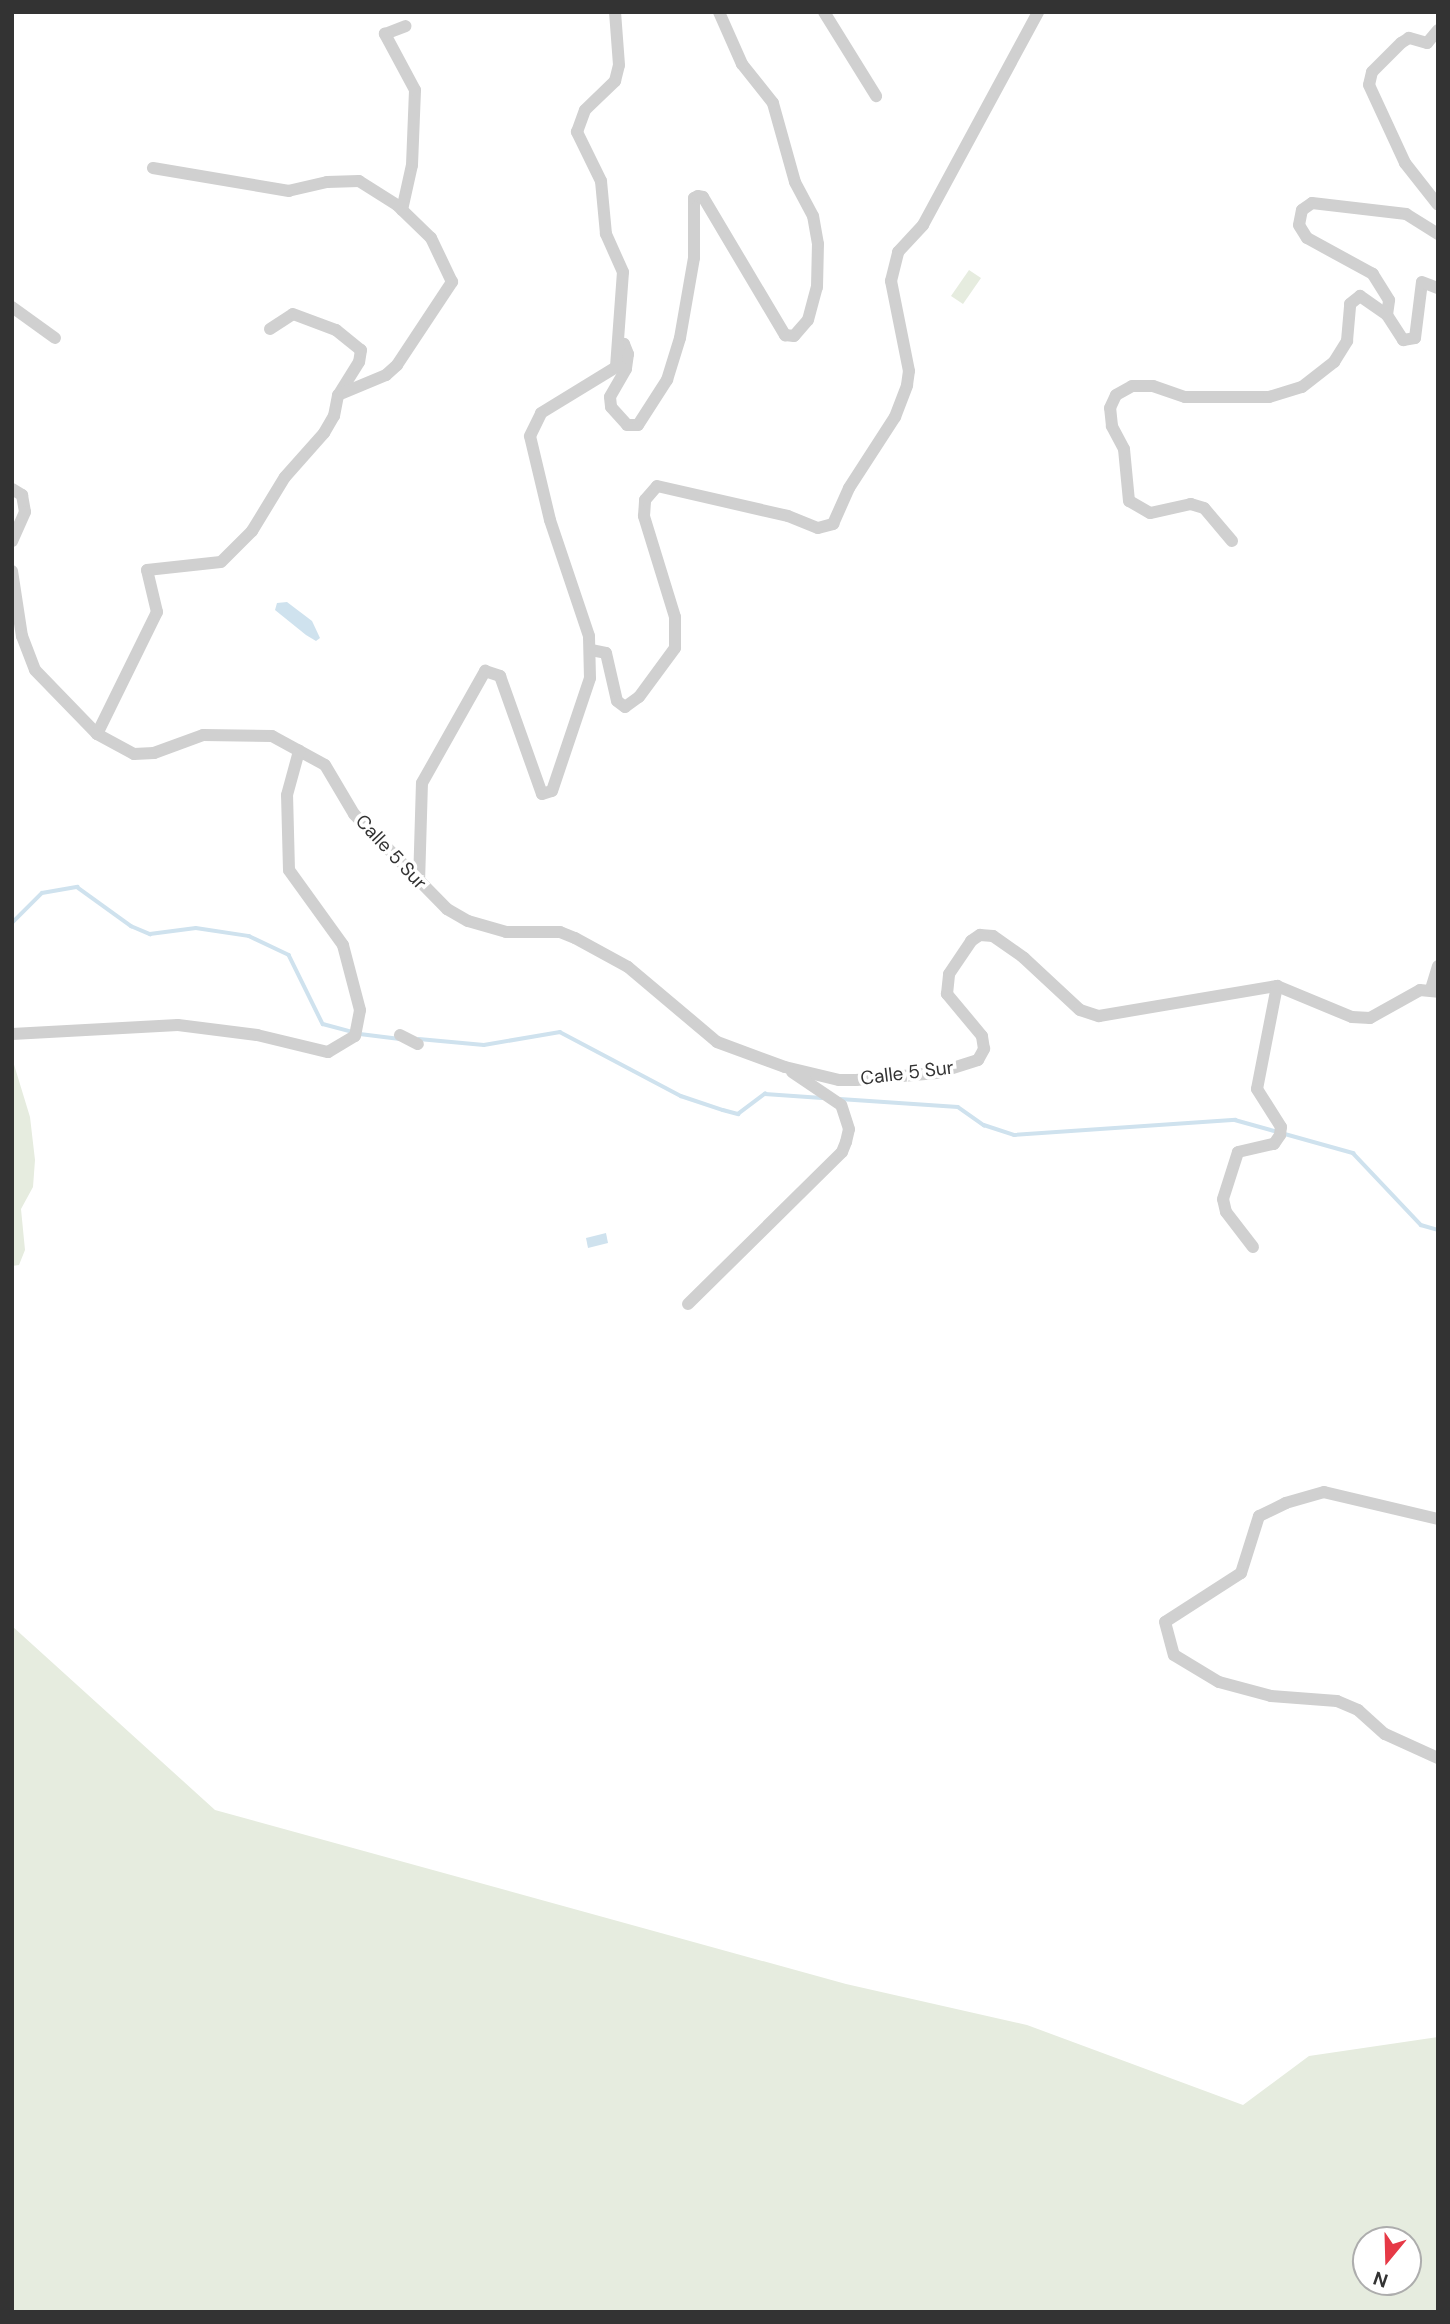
<!DOCTYPE html>
<html>
<head>
<meta charset="utf-8">
<style>
  body { margin:0 }
  #map { position:relative; width:1450px; height:2324px; overflow:hidden; background:#fff; font-family:"DM Sans",sans-serif }
  div>[style] { position:absolute }
  .green>* { inset:0; background:#e6ecdf }
  .water>* { inset:0; background:#cfe2ee }
  .stream>* { height:3.5px; margin:-1.75px; padding:0 1.75px; transform-origin:1.75px; border-radius:1.75px; background:#cfe2ee }
  .street>* { height:12px; margin:-6px; padding:0 6px; transform-origin:6px; border-radius:6px; background:#d0d0d0 }
  span { translate:-50% -50%; white-space:nowrap; text-align:center; line-height:1.15; -webkit-text-stroke:7px #fff; paint-order:stroke }
  .street-label { font-size:19px; color:#333 }
  .frame { position:absolute; inset:0; border:14px solid #333; pointer-events:none }
  .north { position:absolute; left:1352px; top:2226px; width:70px; height:70px; box-sizing:border-box; background:#fff; border:2px solid #adadad; border-radius:50%; rotate:199deg; font-size:19px; font-weight:700; line-height:28px; text-align:center; color:#333 }
  .north::after { content:''; display:block; margin:auto; width:24px; height:32px; background:#e63946; clip-path:polygon(50% 0,100% 100%,50% 72%,0 100%) }
</style>
</head>
<body>
<div id="map">
  <div class="green">
    <div style="clip-path:polygon(969px 270px,981px 278px,963px 304px,951px 296px)"></div>
    <div style="clip-path:polygon(12px 1058px,30px 1117px,35px 1160px,33px 1187px,21px 1209px,25px 1250px,19px 1265px,12px 1266px)"></div>
    <div style="clip-path:polygon(evenodd,12px 1626px,215px 1810px,846px 1984px,1027px 2025px,1243px 2105px,1309px 2056px,1438px 2037px,1438px 2312px,12px 2312px,12px 1626px,1366px 2240px,1408px 2240px,1408px 2282px,1366px 2282px,1366px 2240px)"></div>
  </div>
  <div class="water">
    <div style="clip-path:polygon(287px 602px,312px 621px,320px 638px,316px 641px,306px 635px,275px 610px,277px 603px)"></div>
    <div style="clip-path:polygon(606px 1233px,608px 1243px,588px 1248px,586px 1238px)"></div>
  </div>
  <div class="stream">
    <div style="left:12px;top:923px;width:42px;rotate:-45deg"></div>
    <div style="left:42px;top:893px;width:36px;rotate:-10deg"></div>
    <div style="left:77px;top:887px;width:67px;rotate:35.8deg"></div>
    <div style="left:131px;top:926px;width:21px;rotate:23deg"></div>
    <div style="left:150px;top:934px;width:46px;rotate:-7.4deg"></div>
    <div style="left:196px;top:928px;width:54px;rotate:8.6deg"></div>
    <div style="left:249px;top:936px;width:44px;rotate:25.4deg"></div>
    <div style="left:289px;top:955px;width:77px;rotate:63.8deg"></div>
    <div style="left:323px;top:1024px;width:30px;rotate:15deg"></div>
    <div style="left:360px;top:1034px;width:40px;rotate:7.1deg"></div>
    <div style="left:419px;top:1039px;width:65px;rotate:5.3deg"></div>
    <div style="left:484px;top:1045px;width:77px;rotate:-9.7deg"></div>
    <div style="left:560px;top:1032px;width:137px;rotate:27.9deg"></div>
    <div style="left:681px;top:1096px;width:44px;rotate:18.4deg"></div>
    <div style="left:723px;top:1110px;width:16px;rotate:15deg"></div>
    <div style="left:738px;top:1114px;width:34px;rotate:-37deg"></div>
    <div style="left:765px;top:1094px;width:57px;rotate:4deg"></div>
    <div style="left:840px;top:1099px;width:118px;rotate:3.9deg"></div>
    <div style="left:958px;top:1107px;width:32px;rotate:35deg"></div>
    <div style="left:984px;top:1125px;width:32px;rotate:18deg"></div>
    <div style="left:1014px;top:1135px;width:222px;rotate:-3.9deg"></div>
    <div style="left:1235px;top:1120px;width:123px;rotate:15.6deg"></div>
    <div style="left:1353px;top:1153px;width:99px;rotate:46.6deg"></div>
    <div style="left:1421px;top:1225px;width:18px;rotate:16deg"></div>
  </div>
  <div class="street">
    <div style="left:824px;top:12px;width:99px;rotate:58.2deg"></div>
    <div style="left:1438px;top:30px;width:17px;rotate:130deg"></div>
    <div style="left:1427px;top:43px;width:19px;rotate:-164deg"></div>
    <div style="left:1409px;top:38px;width:9px;rotate:148deg"></div>
    <div style="left:1401px;top:43px;width:41px;rotate:135deg"></div>
    <div style="left:1372px;top:72px;width:13px;rotate:103deg"></div>
    <div style="left:1369px;top:85px;width:86px;rotate:65.2deg"></div>
    <div style="left:1405px;top:163px;width:53px;rotate:51.8deg"></div>
    <div style="left:402px;top:210px;width:46px;rotate:-77.5deg"></div>
    <div style="left:412px;top:165px;width:75px;rotate:-87.7deg"></div>
    <div style="left:415px;top:90px;width:64px;rotate:-118.2deg"></div>
    <div style="left:385px;top:34px;width:22px;rotate:-21deg"></div>
    <div style="left:12px;top:307px;width:53px;rotate:35.8deg"></div>
    <div style="left:1387px;top:315px;width:30px;rotate:57deg"></div>
    <div style="left:1403px;top:340px;width:12px;rotate:-9deg"></div>
    <div style="left:1415px;top:338px;width:56px;rotate:-82.9deg"></div>
    <div style="left:1422px;top:282px;width:17px;rotate:21deg"></div>
    <div style="left:270px;top:329px;width:27px;rotate:-33deg"></div>
    <div style="left:293px;top:314px;width:46px;rotate:20.4deg"></div>
    <div style="left:336px;top:330px;width:32px;rotate:39deg"></div>
    <div style="left:361px;top:350px;width:12px;rotate:99deg"></div>
    <div style="left:359px;top:362px;width:39px;rotate:122deg"></div>
    <div style="left:619px;top:343px;width:5px;rotate:11deg"></div>
    <div style="left:624px;top:344px;width:11px;rotate:68deg"></div>
    <div style="left:628px;top:354px;width:15px;rotate:98deg"></div>
    <div style="left:626px;top:369px;width:32px;rotate:120deg"></div>
    <div style="left:610px;top:397px;width:10px;rotate:84deg"></div>
    <div style="left:611px;top:407px;width:24px;rotate:48deg"></div>
    <div style="left:627px;top:425px;width:11px"></div>
    <div style="left:638px;top:425px;width:54px;rotate:-57.2deg"></div>
    <div style="left:667px;top:380px;width:44px;rotate:-72.8deg"></div>
    <div style="left:680px;top:338px;width:81px;rotate:-80.1deg"></div>
    <div style="left:694px;top:258px;width:60px;rotate:-90deg"></div>
    <div style="left:694px;top:198px;width:4px;rotate:-27deg"></div>
    <div style="left:698px;top:196px;width:5px;rotate:11deg"></div>
    <div style="left:703px;top:197px;width:161px;rotate:59.3deg"></div>
    <div style="left:785px;top:335px;width:9px;rotate:6deg"></div>
    <div style="left:794px;top:336px;width:21px;rotate:-49deg"></div>
    <div style="left:808px;top:320px;width:34px;rotate:-75deg"></div>
    <div style="left:817px;top:287px;width:43px;rotate:-88.7deg"></div>
    <div style="left:818px;top:244px;width:28px;rotate:-100deg"></div>
    <div style="left:813px;top:216px;width:38px;rotate:-118deg"></div>
    <div style="left:795px;top:182px;width:82px;rotate:-105.6deg"></div>
    <div style="left:773px;top:103px;width:50px;rotate:-128.5deg"></div>
    <div style="left:742px;top:64px;width:57px;rotate:-113.9deg"></div>
    <div style="left:12px;top:489px;width:12px;rotate:31deg"></div>
    <div style="left:22px;top:495px;width:17px;rotate:80deg"></div>
    <div style="left:25px;top:512px;width:32px;rotate:114deg"></div>
    <div style="left:1232px;top:541px;width:43px;rotate:-130.3deg"></div>
    <div style="left:1204px;top:508px;width:14px;rotate:-163deg"></div>
    <div style="left:1191px;top:504px;width:42px;rotate:167.6deg"></div>
    <div style="left:1150px;top:513px;width:24px;rotate:-150deg"></div>
    <div style="left:1129px;top:501px;width:52px;rotate:-95.5deg"></div>
    <div style="left:1124px;top:449px;width:26px;rotate:-118deg"></div>
    <div style="left:1112px;top:426px;width:18px;rotate:-96deg"></div>
    <div style="left:1110px;top:408px;width:14px;rotate:-65deg"></div>
    <div style="left:1116px;top:395px;width:18px;rotate:-29deg"></div>
    <div style="left:1132px;top:386px;width:21px"></div>
    <div style="left:1153px;top:386px;width:34px;rotate:19deg"></div>
    <div style="left:1185px;top:397px;width:84px"></div>
    <div style="left:1269px;top:397px;width:34px;rotate:-17deg"></div>
    <div style="left:1302px;top:387px;width:41px;rotate:-38deg"></div>
    <div style="left:1334px;top:362px;width:25px;rotate:-58deg"></div>
    <div style="left:1347px;top:341px;width:37px;rotate:-85deg"></div>
    <div style="left:1350px;top:304px;width:13px;rotate:-39deg"></div>
    <div style="left:1360px;top:296px;width:33px;rotate:35deg"></div>
    <div style="left:1387px;top:315px;width:15px;rotate:-82deg"></div>
    <div style="left:1389px;top:300px;width:31px;rotate:-122deg"></div>
    <div style="left:1373px;top:274px;width:75px;rotate:-151.4deg"></div>
    <div style="left:1307px;top:238px;width:15px;rotate:-122deg"></div>
    <div style="left:1299px;top:225px;width:15px;rotate:-79deg"></div>
    <div style="left:1302px;top:210px;width:12px;rotate:-35deg"></div>
    <div style="left:1312px;top:203px;width:95px;rotate:6.7deg"></div>
    <div style="left:1406px;top:214px;width:38px;rotate:32deg"></div>
    <div style="left:12px;top:571px;width:66px;rotate:81.3deg"></div>
    <div style="left:22px;top:636px;width:36px;rotate:69deg"></div>
    <div style="left:35px;top:670px;width:89px;rotate:45.9deg"></div>
    <div style="left:97px;top:734px;width:42px;rotate:28.4deg"></div>
    <div style="left:134px;top:754px;width:20px;rotate:-3deg"></div>
    <div style="left:154px;top:753px;width:52px;rotate:-20.2deg"></div>
    <div style="left:203px;top:735px;width:69px;rotate:0.8deg"></div>
    <div style="left:272px;top:736px;width:60px;rotate:28.7deg"></div>
    <div style="left:325px;top:765px;width:57px;rotate:59.4deg"></div>
    <div style="left:354px;top:814px;width:133px;rotate:45.6deg"></div>
    <div style="left:447px;top:909px;width:24px;rotate:30deg"></div>
    <div style="left:468px;top:921px;width:40px;rotate:16deg"></div>
    <div style="left:506px;top:932px;width:54px"></div>
    <div style="left:560px;top:932px;width:16px;rotate:22deg"></div>
    <div style="left:575px;top:938px;width:60px;rotate:28.7deg"></div>
    <div style="left:628px;top:967px;width:116px;rotate:40.1deg"></div>
    <div style="left:717px;top:1042px;width:72px;rotate:20.2deg"></div>
    <div style="left:785px;top:1067px;width:56px;rotate:13.5deg"></div>
    <div style="left:839px;top:1080px;width:17px"></div>
    <div style="left:856px;top:1080px;width:81px;rotate:-4.9deg"></div>
    <div style="left:937px;top:1073px;width:43px;rotate:-17.6deg"></div>
    <div style="left:978px;top:1060px;width:13px;rotate:-61deg"></div>
    <div style="left:984px;top:1049px;width:13px;rotate:-99deg"></div>
    <div style="left:982px;top:1036px;width:55px;rotate:-129.8deg"></div>
    <div style="left:947px;top:994px;width:20px;rotate:-84deg"></div>
    <div style="left:949px;top:974px;width:40px;rotate:-56deg"></div>
    <div style="left:971px;top:941px;width:11px;rotate:-34deg"></div>
    <div style="left:980px;top:935px;width:13px;rotate:4deg"></div>
    <div style="left:993px;top:936px;width:38px;rotate:35deg"></div>
    <div style="left:1024px;top:958px;width:76px;rotate:42.9deg"></div>
    <div style="left:1080px;top:1010px;width:20px;rotate:18deg"></div>
    <div style="left:1099px;top:1016px;width:181px;rotate:-9.6deg"></div>
    <div style="left:1277px;top:986px;width:81px;rotate:22.5deg"></div>
    <div style="left:1352px;top:1017px;width:18px;rotate:3deg"></div>
    <div style="left:1370px;top:1018px;width:57px;rotate:-29.2deg"></div>
    <div style="left:1420px;top:990px;width:18px;rotate:6deg"></div>
    <div style="left:591px;top:650px;width:15px;rotate:11deg"></div>
    <div style="left:606px;top:653px;width:49px;rotate:77.1deg"></div>
    <div style="left:617px;top:701px;width:10px;rotate:37deg"></div>
    <div style="left:625px;top:707px;width:17px;rotate:-36deg"></div>
    <div style="left:639px;top:697px;width:61px;rotate:-53.7deg"></div>
    <div style="left:675px;top:648px;width:31px;rotate:-90deg"></div>
    <div style="left:675px;top:617px;width:106px;rotate:-107.1deg"></div>
    <div style="left:644px;top:516px;width:16px;rotate:-86deg"></div>
    <div style="left:645px;top:500px;width:18px;rotate:-49deg"></div>
    <div style="left:657px;top:486px;width:134px;rotate:12.9deg"></div>
    <div style="left:788px;top:516px;width:32px;rotate:22deg"></div>
    <div style="left:818px;top:528px;width:16px;rotate:-15deg"></div>
    <div style="left:833px;top:524px;width:39px;rotate:-66deg"></div>
    <div style="left:849px;top:488px;width:85px;rotate:-57.1deg"></div>
    <div style="left:895px;top:417px;width:34px;rotate:-69deg"></div>
    <div style="left:907px;top:385px;width:14px;rotate:-82deg"></div>
    <div style="left:909px;top:371px;width:92px;rotate:-101.3deg"></div>
    <div style="left:891px;top:281px;width:30px;rotate:-76deg"></div>
    <div style="left:898px;top:252px;width:37px;rotate:-47deg"></div>
    <div style="left:923px;top:225px;width:242px;rotate:-61.6deg"></div>
    <div style="left:97px;top:734px;width:136px;rotate:-63.8deg"></div>
    <div style="left:157px;top:612px;width:43px;rotate:-103.4deg"></div>
    <div style="left:147px;top:570px;width:74px;rotate:-6.2deg"></div>
    <div style="left:221px;top:562px;width:44px;rotate:-45deg"></div>
    <div style="left:252px;top:531px;width:63px;rotate:-58.6deg"></div>
    <div style="left:285px;top:477px;width:59px;rotate:-48.4deg"></div>
    <div style="left:324px;top:433px;width:20px;rotate:-60deg"></div>
    <div style="left:334px;top:416px;width:21px;rotate:-79deg"></div>
    <div style="left:338px;top:395px;width:52px;rotate:-22.6deg"></div>
    <div style="left:386px;top:375px;width:15px;rotate:-42deg"></div>
    <div style="left:397px;top:365px;width:100px;rotate:-56.5deg"></div>
    <div style="left:452px;top:282px;width:49px;rotate:-115.5deg"></div>
    <div style="left:431px;top:238px;width:47px;rotate:-135.9deg"></div>
    <div style="left:397px;top:205px;width:45px;rotate:-147.7deg"></div>
    <div style="left:359px;top:181px;width:32px;rotate:178deg"></div>
    <div style="left:327px;top:182px;width:39px;rotate:167deg"></div>
    <div style="left:289px;top:191px;width:138px;rotate:-170.4deg"></div>
    <div style="left:419px;top:883px;width:100px;rotate:-88.3deg"></div>
    <div style="left:422px;top:783px;width:129px;rotate:-60.6deg"></div>
    <div style="left:485px;top:671px;width:16px;rotate:18deg"></div>
    <div style="left:500px;top:676px;width:125px;rotate:70.4deg"></div>
    <div style="left:542px;top:794px;width:10px;rotate:-17deg"></div>
    <div style="left:552px;top:791px;width:119px;rotate:-71.4deg"></div>
    <div style="left:590px;top:678px;width:42px;rotate:-91.4deg"></div>
    <div style="left:589px;top:636px;width:122px;rotate:-108.6deg"></div>
    <div style="left:550px;top:520px;width:86px;rotate:-103.4deg"></div>
    <div style="left:530px;top:436px;width:25px;rotate:-64deg"></div>
    <div style="left:541px;top:413px;width:88px;rotate:-31.5deg"></div>
    <div style="left:616px;top:367px;width:95px;rotate:-85.8deg"></div>
    <div style="left:623px;top:272px;width:42px;rotate:-114.1deg"></div>
    <div style="left:606px;top:234px;width:53px;rotate:-95.4deg"></div>
    <div style="left:601px;top:181px;width:55px;rotate:-116.1deg"></div>
    <div style="left:577px;top:132px;width:23px;rotate:-70deg"></div>
    <div style="left:585px;top:110px;width:42px;rotate:-44deg"></div>
    <div style="left:615px;top:81px;width:16px;rotate:-76deg"></div>
    <div style="left:619px;top:65px;width:53px;rotate:-94.3deg"></div>
    <div style="left:1431px;top:989px;width:24px;rotate:-73deg"></div>
    <div style="left:12px;top:1034px;width:166px;rotate:-3.1deg"></div>
    <div style="left:178px;top:1025px;width:80px;rotate:7.2deg"></div>
    <div style="left:257px;top:1035px;width:73px;rotate:13.5deg"></div>
    <div style="left:328px;top:1052px;width:31px;rotate:-31deg"></div>
    <div style="left:355px;top:1036px;width:26px;rotate:-79deg"></div>
    <div style="left:360px;top:1010px;width:67px;rotate:-104.7deg"></div>
    <div style="left:343px;top:945px;width:92px;rotate:-125.8deg"></div>
    <div style="left:289px;top:870px;width:75px;rotate:-91.5deg"></div>
    <div style="left:287px;top:795px;width:46px;rotate:-74.7deg"></div>
    <div style="left:400px;top:1035px;width:20px;rotate:27deg"></div>
    <div style="left:1253px;top:1247px;width:44px;rotate:-127.6deg"></div>
    <div style="left:1226px;top:1212px;width:13px;rotate:-103deg"></div>
    <div style="left:1223px;top:1199px;width:49px;rotate:-72.3deg"></div>
    <div style="left:1238px;top:1152px;width:37px;rotate:-13deg"></div>
    <div style="left:1274px;top:1144px;width:11px;rotate:-56deg"></div>
    <div style="left:1280px;top:1135px;width:8px;rotate:-83deg"></div>
    <div style="left:1281px;top:1127px;width:45px;rotate:-122.3deg"></div>
    <div style="left:1257px;top:1089px;width:105px;rotate:-79deg"></div>
    <div style="left:688px;top:1304px;width:216px;rotate:-44.6deg"></div>
    <div style="left:842px;top:1152px;width:11px;rotate:-68deg"></div>
    <div style="left:846px;top:1142px;width:13px;rotate:-77deg"></div>
    <div style="left:849px;top:1129px;width:25px;rotate:-108deg"></div>
    <div style="left:841px;top:1105px;width:59px;rotate:-146deg"></div>
    <div style="left:1438px;top:1519px;width:117px;rotate:-166.7deg"></div>
    <div style="left:1324px;top:1492px;width:40px;rotate:164deg"></div>
    <div style="left:1286px;top:1503px;width:30px;rotate:154deg"></div>
    <div style="left:1259px;top:1516px;width:60px;rotate:107.5deg"></div>
    <div style="left:1241px;top:1573px;width:90px;rotate:147.2deg"></div>
    <div style="left:1165px;top:1622px;width:34px;rotate:75deg"></div>
    <div style="left:1174px;top:1655px;width:52px;rotate:31deg"></div>
    <div style="left:1219px;top:1682px;width:54px;rotate:15.1deg"></div>
    <div style="left:1271px;top:1696px;width:66px;rotate:4.3deg"></div>
    <div style="left:1337px;top:1701px;width:23px;rotate:23deg"></div>
    <div style="left:1358px;top:1710px;width:36px;rotate:42deg"></div>
    <div style="left:1385px;top:1734px;width:58px;rotate:24.4deg"></div>
  </div>
  <div class="street-label">
    <span style="left:391px;top:852px;rotate:47deg">Calle 5 Sur</span>
    <span style="left:907px;top:1073px;rotate:-7deg">Calle 5 Sur</span>
  </div>
  <div class="frame"></div>
  <div class="north">N</div>
</div>
</body>
</html>
